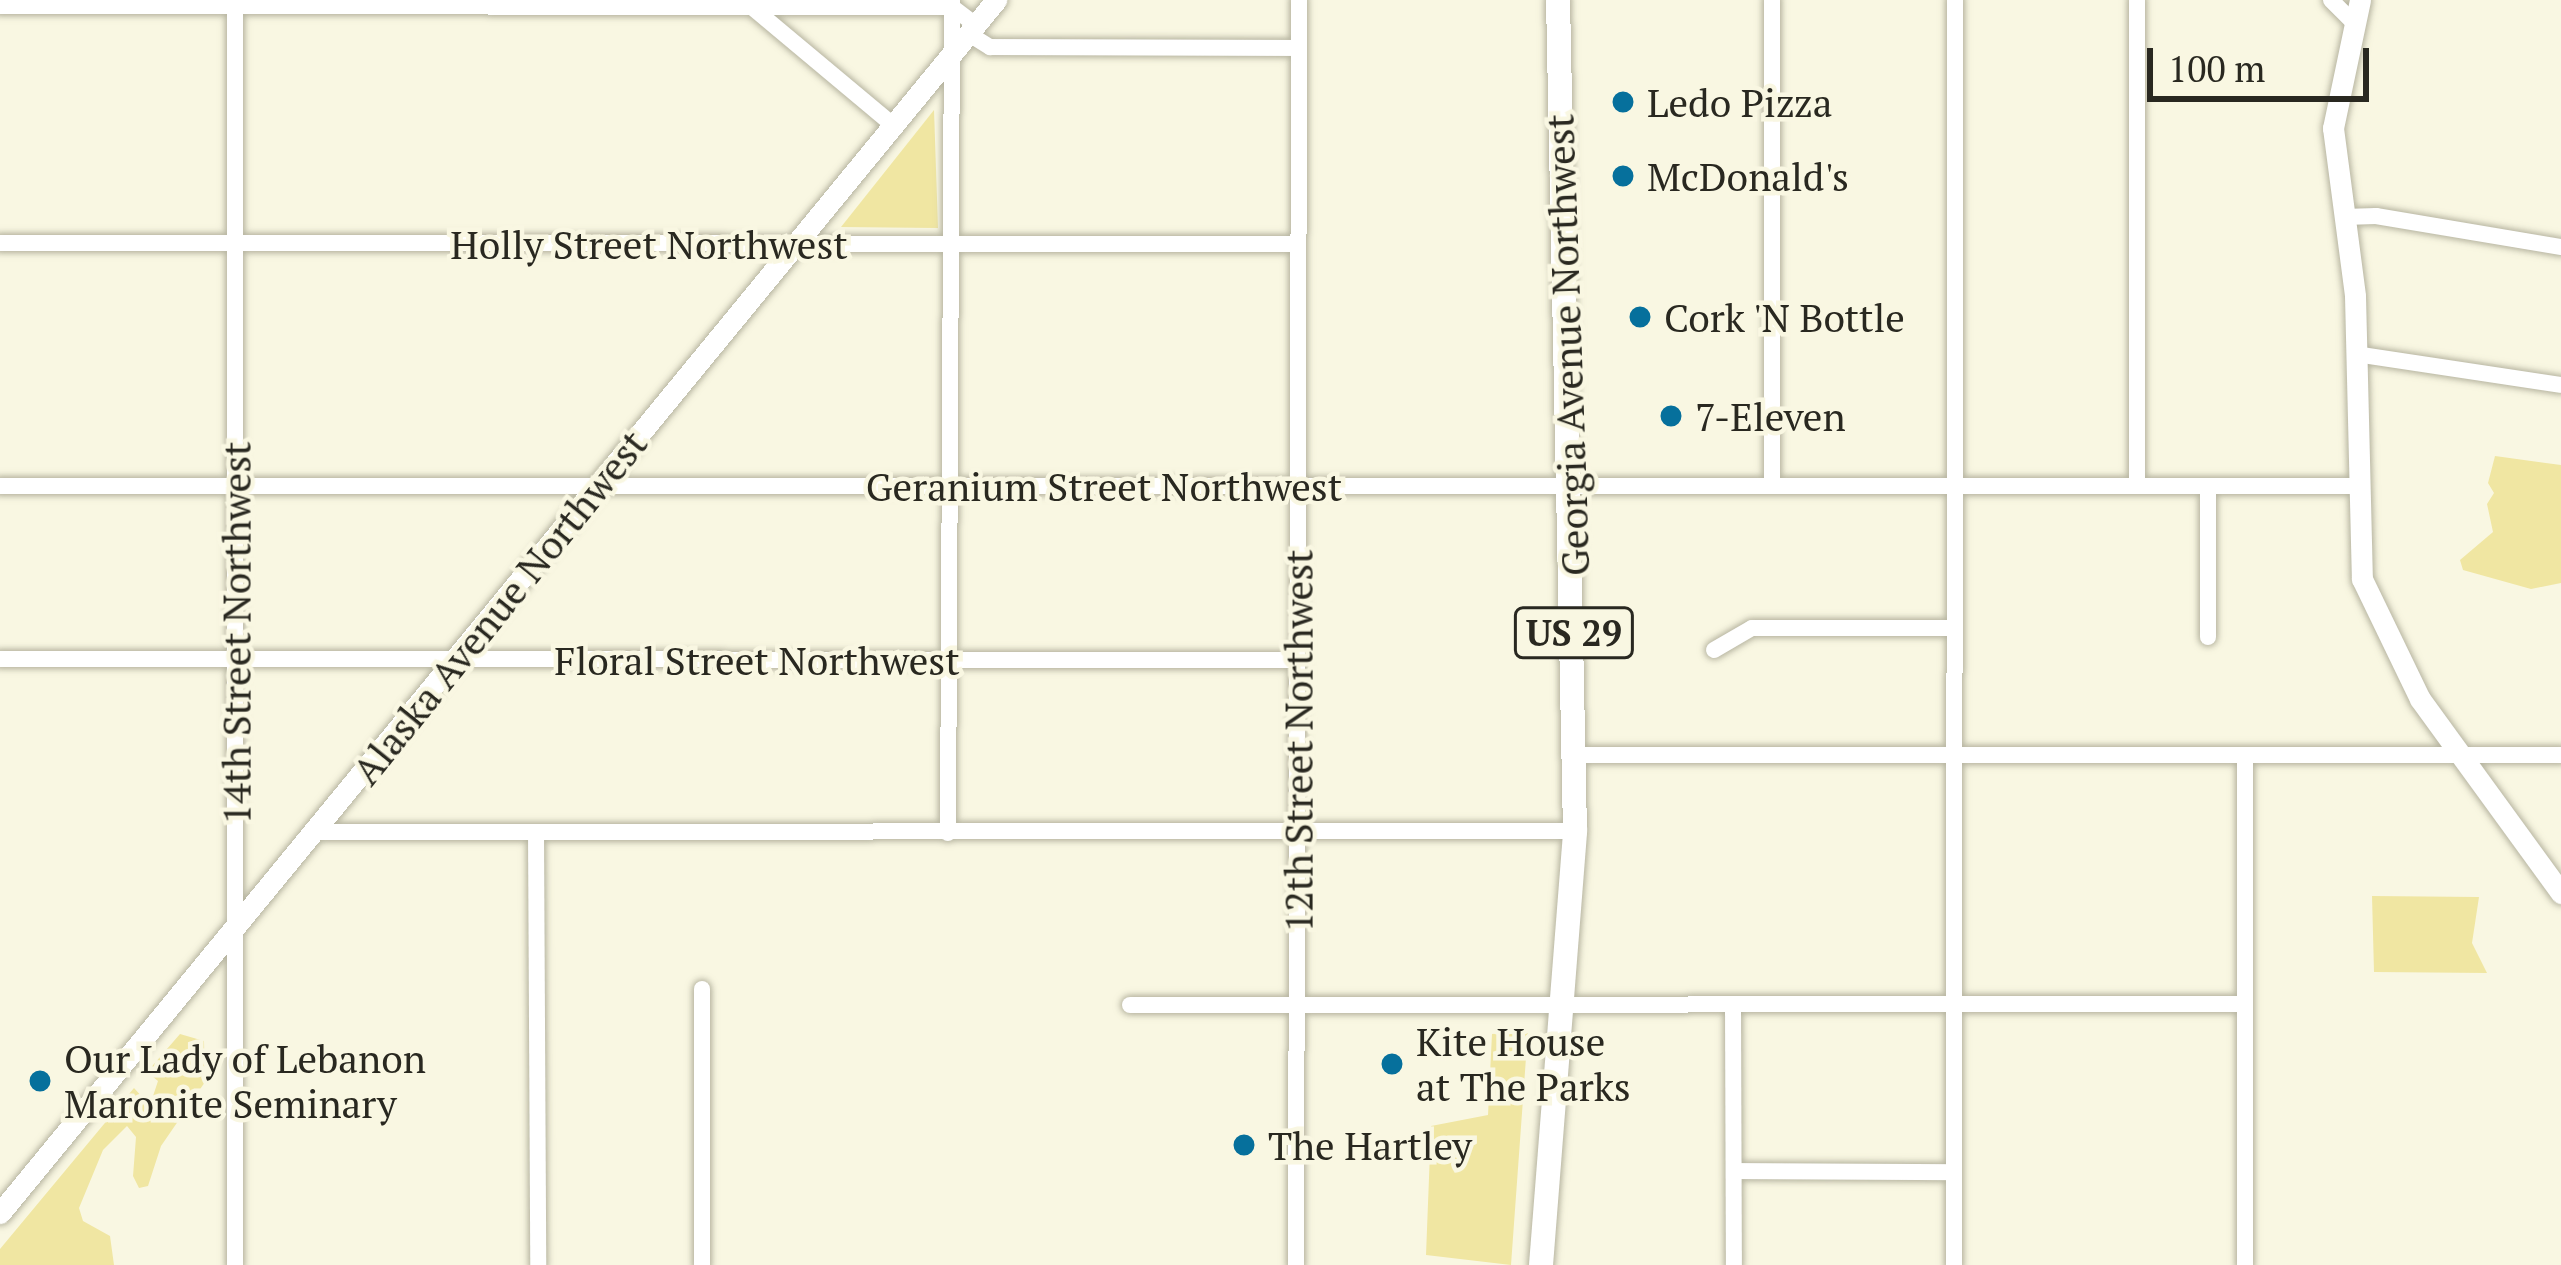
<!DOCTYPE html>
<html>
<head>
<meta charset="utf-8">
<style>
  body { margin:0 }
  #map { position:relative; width:2561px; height:1265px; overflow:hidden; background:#f9f7e2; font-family:"PT Serif",serif }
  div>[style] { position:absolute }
  .green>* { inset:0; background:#f0e6a2 }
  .roads { filter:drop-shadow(0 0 3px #b7b5a1) drop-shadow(0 0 3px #b7b5a1) }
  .minor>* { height:16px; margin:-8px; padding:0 8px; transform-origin:8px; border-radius:8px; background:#fff }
  .major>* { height:21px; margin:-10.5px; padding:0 10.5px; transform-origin:10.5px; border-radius:10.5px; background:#fff }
  .highway>* { height:24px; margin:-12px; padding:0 12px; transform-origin:12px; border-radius:12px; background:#fff }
  .dots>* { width:33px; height:33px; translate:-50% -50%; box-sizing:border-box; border:6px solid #f9f7e2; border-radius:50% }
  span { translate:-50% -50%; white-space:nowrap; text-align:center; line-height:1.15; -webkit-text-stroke:9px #f9f7e2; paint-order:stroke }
  .shield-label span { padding:3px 9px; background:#f9f7e2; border:3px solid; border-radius:9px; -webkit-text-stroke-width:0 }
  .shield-label { font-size:36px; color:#292820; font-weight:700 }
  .poi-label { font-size:39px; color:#292820 }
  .left { translate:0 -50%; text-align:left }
  .street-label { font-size:39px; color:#292820 }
  .scale { position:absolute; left:2147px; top:48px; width:222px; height:54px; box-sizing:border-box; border:6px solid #292820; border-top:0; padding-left:15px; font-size:36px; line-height:42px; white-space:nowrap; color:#292820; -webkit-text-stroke:9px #f9f7e2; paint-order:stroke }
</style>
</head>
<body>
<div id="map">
  <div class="green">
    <div style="clip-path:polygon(934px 110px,938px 228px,841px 227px)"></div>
    <div style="clip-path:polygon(2495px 456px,2561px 465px,2561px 583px,2531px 589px,2463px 570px,2460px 560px,2493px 532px,2487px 504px,2494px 493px,2488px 483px)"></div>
    <div style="clip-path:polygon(2372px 896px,2479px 897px,2472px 943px,2487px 973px,2374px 972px)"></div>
    <div style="clip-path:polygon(1528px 1030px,1511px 1265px,1426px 1255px,1431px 1126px,1488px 1115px,1492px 1034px)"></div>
    <div style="clip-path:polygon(180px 1034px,204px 1041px,205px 1082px,161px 1146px,148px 1186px,139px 1188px,133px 1176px,136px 1137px,127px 1126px,103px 1150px,79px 1208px,83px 1221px,110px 1236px,114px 1265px,0 1265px,0 1249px,134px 1088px,144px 1099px,152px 1099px,158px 1081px,147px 1072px)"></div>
  </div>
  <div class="roads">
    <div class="minor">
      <div style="left:1772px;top:0;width:486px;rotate:90deg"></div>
      <div style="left:2137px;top:0;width:486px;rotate:90deg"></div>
      <div style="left:2331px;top:0;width:33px;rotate:45deg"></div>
      <div style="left:747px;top:3px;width:190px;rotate:39.9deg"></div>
      <div style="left:0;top:6px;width:952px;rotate:0.06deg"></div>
      <div style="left:952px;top:7px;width:30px;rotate:37deg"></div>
      <div style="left:969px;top:34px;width:25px;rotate:32deg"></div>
      <div style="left:990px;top:47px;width:309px;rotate:0.2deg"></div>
      <div style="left:2344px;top:217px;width:32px;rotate:-2deg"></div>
      <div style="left:2376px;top:216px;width:188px;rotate:9.5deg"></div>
      <div style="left:0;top:243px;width:1298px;rotate:0.04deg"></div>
      <div style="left:2356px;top:354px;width:207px;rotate:8.6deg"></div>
      <div style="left:0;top:486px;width:2359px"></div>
      <div style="left:2208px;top:637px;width:151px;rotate:-90deg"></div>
      <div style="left:1714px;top:650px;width:44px;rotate:-30.1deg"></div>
      <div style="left:1752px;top:628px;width:202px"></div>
      <div style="left:0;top:659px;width:1299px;rotate:0.04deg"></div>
      <div style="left:1576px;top:755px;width:985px"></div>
      <div style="left:315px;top:832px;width:1260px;rotate:-0.05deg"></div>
      <div style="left:536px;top:832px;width:433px;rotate:89.7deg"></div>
      <div style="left:948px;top:833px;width:833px;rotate:-89.72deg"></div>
      <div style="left:702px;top:989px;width:276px;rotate:90deg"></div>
      <div style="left:1130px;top:1005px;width:1115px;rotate:-0.05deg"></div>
      <div style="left:1733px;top:1005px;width:260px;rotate:89.8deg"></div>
      <div style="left:1734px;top:1171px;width:220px;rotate:0.3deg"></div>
      <div style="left:235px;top:1265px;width:1265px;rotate:-90deg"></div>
      <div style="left:1296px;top:1265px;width:1265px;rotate:-89.86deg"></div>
      <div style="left:1954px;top:1265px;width:1265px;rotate:-89.95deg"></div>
      <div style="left:2245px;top:1265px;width:510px;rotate:-90deg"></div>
    </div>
    <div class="major">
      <div style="left:2360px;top:0;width:131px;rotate:101.9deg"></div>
      <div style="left:2333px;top:128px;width:169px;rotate:82.5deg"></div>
      <div style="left:2355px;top:296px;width:283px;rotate:88.6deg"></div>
      <div style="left:2362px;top:579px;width:133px;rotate:64.2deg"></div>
      <div style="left:2420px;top:699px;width:240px;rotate:54deg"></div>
      <div style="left:0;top:1213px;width:1570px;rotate:-50.61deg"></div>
    </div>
    <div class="highway">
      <div style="left:1541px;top:1265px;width:435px;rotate:-85.5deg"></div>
      <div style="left:1575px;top:831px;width:831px;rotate:-91.17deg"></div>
    </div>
  </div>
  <div class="dots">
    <div style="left:1623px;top:102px;background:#06709c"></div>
    <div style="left:1623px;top:176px;background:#06709c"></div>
    <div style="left:1640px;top:317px;background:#06709c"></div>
    <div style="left:1671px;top:416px;background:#06709c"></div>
    <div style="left:1392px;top:1064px;background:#06709c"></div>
    <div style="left:40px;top:1081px;background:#06709c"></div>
    <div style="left:1244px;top:1145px;background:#06709c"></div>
  </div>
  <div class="shield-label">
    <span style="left:1574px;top:633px">US 29</span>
  </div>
  <div class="poi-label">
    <span class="left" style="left:1647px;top:102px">Ledo Pizza</span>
    <span class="left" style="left:1647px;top:176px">McDonald's</span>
    <span class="left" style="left:1664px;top:317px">Cork 'N Bottle</span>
    <span class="left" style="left:1695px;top:416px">7-Eleven</span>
    <span class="left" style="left:1416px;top:1064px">Kite House<br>at The Parks</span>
    <span class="left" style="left:64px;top:1081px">Our Lady of Lebanon<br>Maronite Seminary</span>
    <span class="left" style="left:1268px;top:1145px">The Hartley</span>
  </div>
  <div class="street-label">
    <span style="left:649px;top:244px">Holly Street Northwest</span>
    <span style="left:1567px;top:345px;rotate:-92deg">Georgia Avenue Northwest</span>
    <span style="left:1104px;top:486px">Geranium Street Northwest</span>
    <span style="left:499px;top:607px;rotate:-51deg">Alaska Avenue Northwest</span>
    <span style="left:236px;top:633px;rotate:-90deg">14th Street Northwest</span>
    <span style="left:757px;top:660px">Floral Street Northwest</span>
    <span style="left:1298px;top:741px;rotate:-90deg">12th Street Northwest</span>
  </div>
  <div class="scale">100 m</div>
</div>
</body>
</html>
